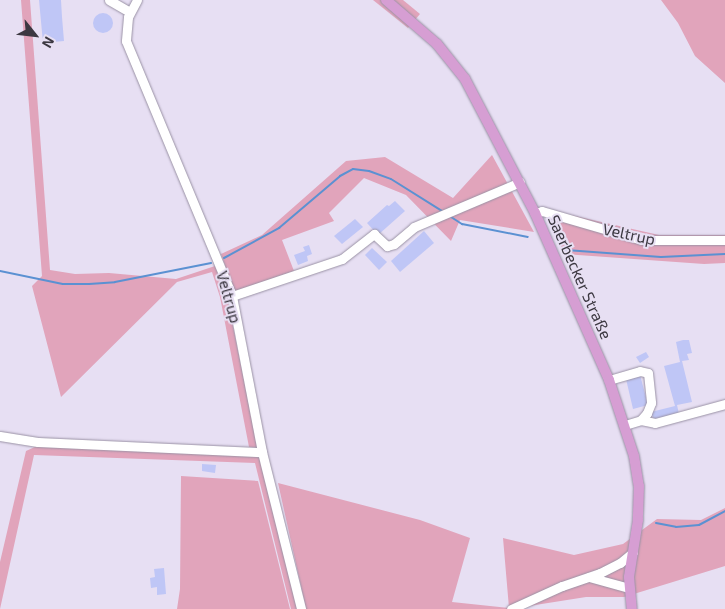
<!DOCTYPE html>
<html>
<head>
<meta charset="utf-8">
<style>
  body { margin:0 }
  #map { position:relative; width:725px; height:609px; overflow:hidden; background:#e7dff3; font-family:"Exo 2",sans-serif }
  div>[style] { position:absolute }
  .green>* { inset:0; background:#e1a4bb }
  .stream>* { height:2px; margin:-1px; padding:0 1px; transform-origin:1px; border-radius:1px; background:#5b91d2 }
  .building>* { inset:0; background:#bfc6f6 }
  .round { border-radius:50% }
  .roads { filter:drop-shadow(0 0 1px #9a92a5) drop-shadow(0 0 1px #9a92a5) }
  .minor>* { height:9px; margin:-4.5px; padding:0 4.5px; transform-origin:4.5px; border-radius:4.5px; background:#fff }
  .major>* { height:10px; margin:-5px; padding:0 5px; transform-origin:5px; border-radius:5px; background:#d69ed3 }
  span { translate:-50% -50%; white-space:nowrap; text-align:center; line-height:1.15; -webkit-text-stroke:4px #e7dff3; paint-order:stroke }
  .street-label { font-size:16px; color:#3c3841 }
  .north { position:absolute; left:10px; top:10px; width:50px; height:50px; -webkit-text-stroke:4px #e7dff3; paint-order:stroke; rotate:119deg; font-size:14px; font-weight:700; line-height:20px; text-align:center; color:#3c3841 }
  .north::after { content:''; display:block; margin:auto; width:18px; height:22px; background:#3c3841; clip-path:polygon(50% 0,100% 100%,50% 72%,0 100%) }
</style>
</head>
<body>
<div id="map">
  <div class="green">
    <div style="clip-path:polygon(21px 0,30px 0,50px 270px,75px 274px,109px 273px,176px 279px,215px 266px,227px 297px,258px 448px,249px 447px,220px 297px,212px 272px,177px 282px,61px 397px,32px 286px,42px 276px)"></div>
    <div style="clip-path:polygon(373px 0,403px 0,420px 14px,408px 28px)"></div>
    <div style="clip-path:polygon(661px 0,725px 0,725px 83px,695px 56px,678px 23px)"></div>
    <div style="clip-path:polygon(492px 155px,534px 232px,460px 220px,451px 241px,406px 195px,364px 178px,329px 213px,334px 221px,282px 240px,294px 271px,234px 292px,221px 254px,262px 235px,346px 161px,385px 157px,453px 198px)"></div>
    <div style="clip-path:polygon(544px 209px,659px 235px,725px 235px,725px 263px,704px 264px,564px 254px)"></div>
    <div style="clip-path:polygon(37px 446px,259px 455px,297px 609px,291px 609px,255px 463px,34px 455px,0 609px,0 562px,26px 451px)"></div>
    <div style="clip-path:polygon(181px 476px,258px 481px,290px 609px,177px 609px,180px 589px)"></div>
    <div style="clip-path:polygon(278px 483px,420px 520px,470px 538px,452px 602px,509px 608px,503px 538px,574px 555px,623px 544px,657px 519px,701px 520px,725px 508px,725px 566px,624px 597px,586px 597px,510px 609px,306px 609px)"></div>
  </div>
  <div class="stream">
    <div style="left:448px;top:215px;width:17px;rotate:33deg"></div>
    <div style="left:462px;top:224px;width:67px;rotate:11.1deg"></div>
    <div style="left:566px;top:250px;width:95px;rotate:4.2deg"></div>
    <div style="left:661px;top:257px;width:64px;rotate:-2.7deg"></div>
    <div style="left:224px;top:258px;width:63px;rotate:-28.6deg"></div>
    <div style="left:279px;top:228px;width:80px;rotate:-40.4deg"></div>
    <div style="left:340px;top:176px;width:15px;rotate:-28deg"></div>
    <div style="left:353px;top:169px;width:16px;rotate:7deg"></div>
    <div style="left:369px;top:171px;width:23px;rotate:20deg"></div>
    <div style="left:391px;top:179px;width:60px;rotate:32.1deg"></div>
    <div style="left:0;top:271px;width:64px;rotate:11.7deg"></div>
    <div style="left:63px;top:284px;width:26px"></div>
    <div style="left:89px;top:284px;width:26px;rotate:-4deg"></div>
    <div style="left:115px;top:282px;width:98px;rotate:-11.2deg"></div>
    <div style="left:656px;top:523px;width:20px;rotate:11deg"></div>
    <div style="left:676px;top:527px;width:23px;rotate:-5deg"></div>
    <div style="left:699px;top:525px;width:30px;rotate:-28deg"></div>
  </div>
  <div class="building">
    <div style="clip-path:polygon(39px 0,61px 0,62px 17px,65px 16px,62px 17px,64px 41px,43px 43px)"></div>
    <div class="round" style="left:93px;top:13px;width:20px;height:20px"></div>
    <div style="clip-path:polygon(395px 201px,405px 211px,378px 235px,367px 223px,387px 205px,389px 206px)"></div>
    <div style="clip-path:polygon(355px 219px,363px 227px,342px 244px,334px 236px)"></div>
    <div style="clip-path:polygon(424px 231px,434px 243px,400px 272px,391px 261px)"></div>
    <div style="clip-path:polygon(309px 245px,312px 254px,307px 256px,308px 261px,298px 265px,294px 255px,305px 251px,303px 247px)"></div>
    <div style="clip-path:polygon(372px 248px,387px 262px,379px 270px,365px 255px)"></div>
    <div style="clip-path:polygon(683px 340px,689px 340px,692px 353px,687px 354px,689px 360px,682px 361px,692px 402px,677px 405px,679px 414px,654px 420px,651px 412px,675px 406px,664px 366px,680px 362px,676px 342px)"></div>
    <div style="clip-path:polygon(646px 352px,649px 357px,640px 363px,636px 357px)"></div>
    <div style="clip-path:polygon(640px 375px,648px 405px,633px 409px,626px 379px)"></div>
    <div style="clip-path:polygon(202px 464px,216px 465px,215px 473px,202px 471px)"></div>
    <div style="clip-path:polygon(164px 568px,166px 594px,157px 595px,157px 587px,151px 588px,150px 578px,155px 577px,154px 569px)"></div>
  </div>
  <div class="roads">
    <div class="minor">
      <div style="left:109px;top:0;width:24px;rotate:30deg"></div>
      <div style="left:137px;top:0;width:19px;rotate:118deg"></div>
      <div style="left:128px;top:17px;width:24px;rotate:95deg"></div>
      <div style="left:126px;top:41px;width:276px;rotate:67.4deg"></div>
      <div style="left:232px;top:296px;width:159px;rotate:79.1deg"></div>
      <div style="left:262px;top:452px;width:162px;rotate:76deg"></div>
      <div style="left:535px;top:213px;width:7px;rotate:-16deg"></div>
      <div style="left:542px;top:211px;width:104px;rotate:16.2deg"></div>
      <div style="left:642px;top:240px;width:83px"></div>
      <div style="left:232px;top:296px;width:116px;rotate:-18.6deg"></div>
      <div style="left:342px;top:259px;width:41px;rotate:-38deg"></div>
      <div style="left:374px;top:234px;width:18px;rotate:43deg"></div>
      <div style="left:387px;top:246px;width:7px;rotate:-16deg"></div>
      <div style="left:394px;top:244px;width:26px;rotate:-40deg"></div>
      <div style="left:414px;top:227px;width:115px;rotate:-23deg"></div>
      <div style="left:609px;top:380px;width:32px;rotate:-16deg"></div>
      <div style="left:640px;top:371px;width:8px;rotate:14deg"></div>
      <div style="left:648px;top:373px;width:30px;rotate:84deg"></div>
      <div style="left:651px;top:403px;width:11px;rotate:112deg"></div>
      <div style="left:647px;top:413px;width:9px;rotate:131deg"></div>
      <div style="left:625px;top:425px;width:17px;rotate:-17deg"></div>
      <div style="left:641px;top:420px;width:14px;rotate:12deg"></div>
      <div style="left:655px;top:423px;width:73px;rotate:-15.2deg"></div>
      <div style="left:0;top:436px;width:38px;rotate:9deg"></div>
      <div style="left:38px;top:442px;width:224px;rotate:2.6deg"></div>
      <div style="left:589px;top:577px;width:41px;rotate:15.4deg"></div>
      <div style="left:511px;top:609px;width:56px;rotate:-24.3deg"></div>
      <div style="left:562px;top:586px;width:40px;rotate:-18.9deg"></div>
      <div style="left:600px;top:573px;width:22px;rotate:-27deg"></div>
      <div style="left:620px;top:563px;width:17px;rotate:-40deg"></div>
    </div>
    <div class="major">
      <div style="left:386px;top:0;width:67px;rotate:40.8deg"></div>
      <div style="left:437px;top:44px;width:45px;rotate:51.3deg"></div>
      <div style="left:465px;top:79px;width:151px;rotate:62.4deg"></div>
      <div style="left:535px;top:213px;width:183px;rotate:66.1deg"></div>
      <div style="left:609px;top:380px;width:80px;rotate:71.8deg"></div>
      <div style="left:634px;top:456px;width:30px;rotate:81deg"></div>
      <div style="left:639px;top:486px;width:34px;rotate:92deg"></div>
      <div style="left:638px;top:520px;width:58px;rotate:99deg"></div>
      <div style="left:629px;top:577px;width:32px;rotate:85deg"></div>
    </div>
  </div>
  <div class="street-label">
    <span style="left:629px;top:234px;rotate:12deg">Veltrup</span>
    <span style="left:580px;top:277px;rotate:66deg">Saerbecker Straße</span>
    <span style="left:229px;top:297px;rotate:74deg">Veltrup</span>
  </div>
  <div class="north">N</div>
</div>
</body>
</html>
